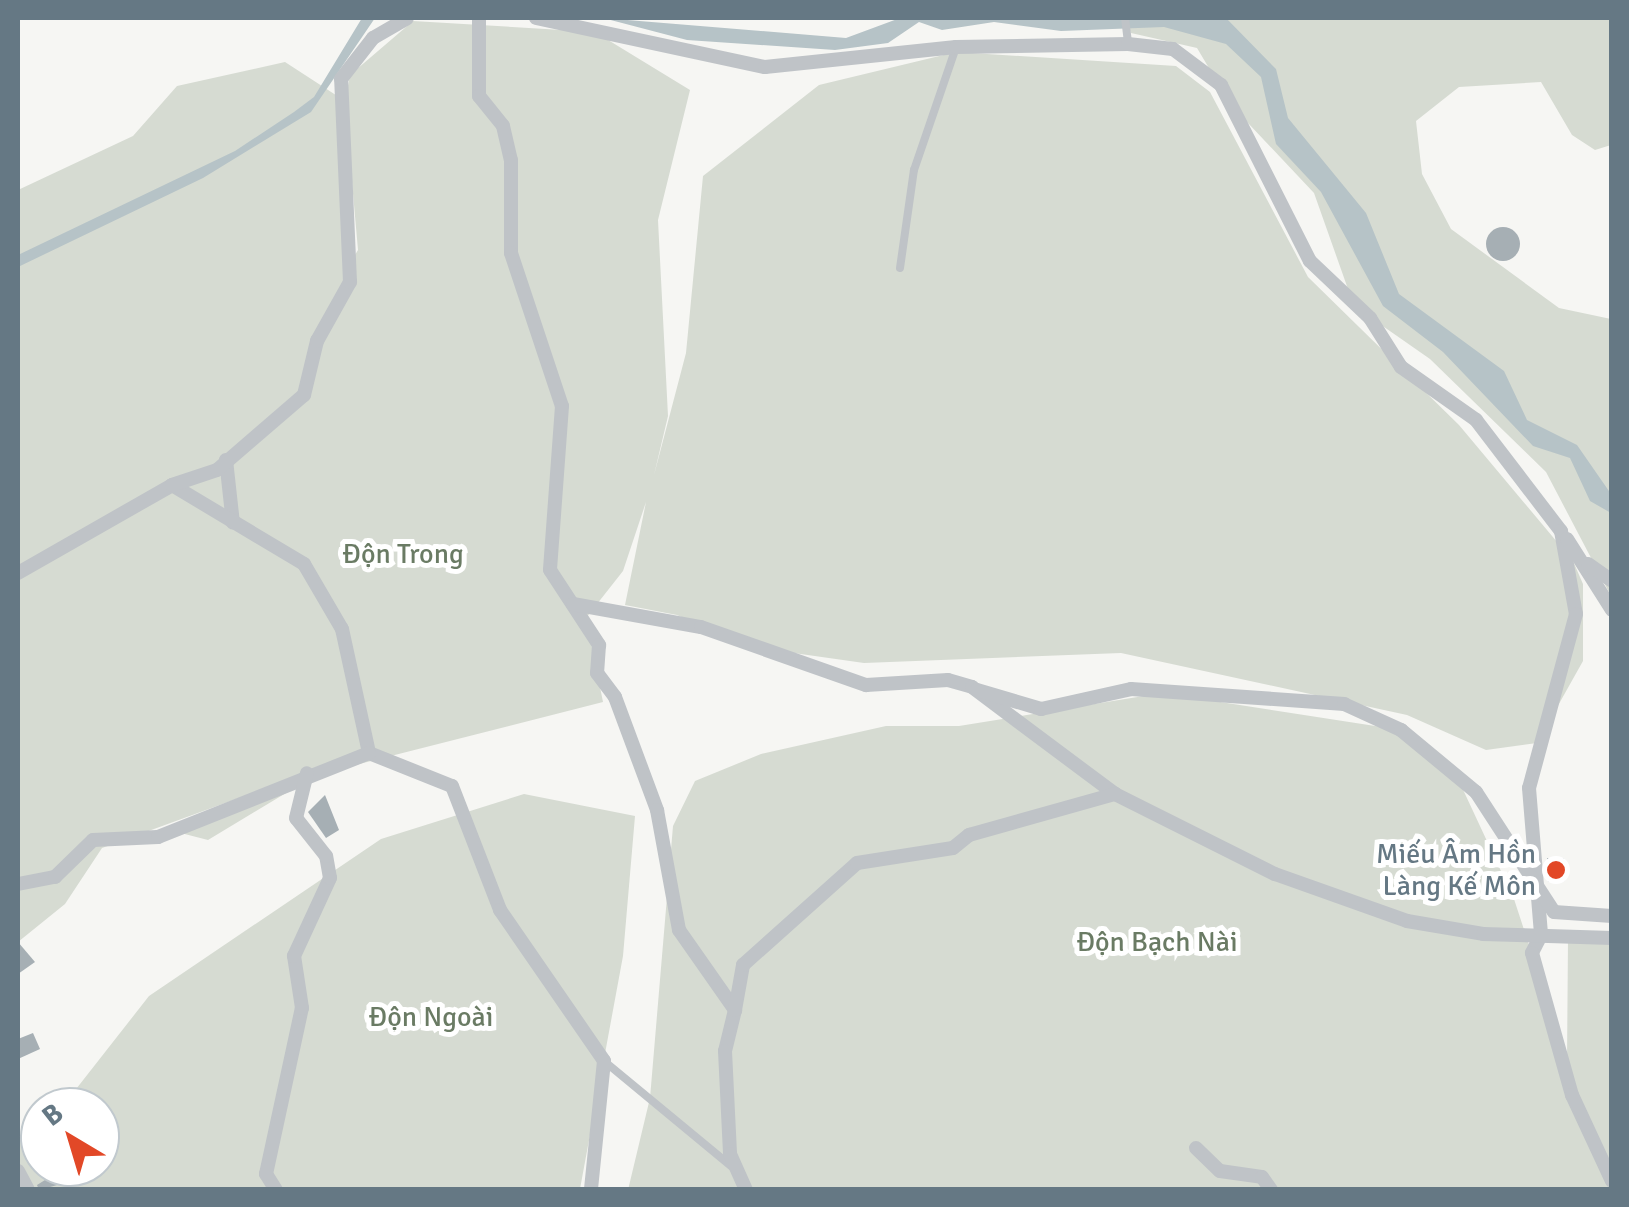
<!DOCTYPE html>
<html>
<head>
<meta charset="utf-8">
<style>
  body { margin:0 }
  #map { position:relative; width:1629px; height:1207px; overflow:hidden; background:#f6f6f3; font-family:Signika,sans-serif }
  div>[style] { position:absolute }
  .green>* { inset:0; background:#d6dbd2 }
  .water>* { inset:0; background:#b6c3c7 }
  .building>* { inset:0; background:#a6afb4 }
  .round { border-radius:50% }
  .lane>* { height:8px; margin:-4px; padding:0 4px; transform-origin:4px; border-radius:4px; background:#bfc3c7 }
  .street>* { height:14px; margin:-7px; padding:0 7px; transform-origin:7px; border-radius:7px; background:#bfc3c7 }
  .dots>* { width:28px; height:28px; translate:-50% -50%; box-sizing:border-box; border:5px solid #fff; border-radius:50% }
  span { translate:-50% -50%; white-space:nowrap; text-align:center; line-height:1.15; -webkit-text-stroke:10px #fff; paint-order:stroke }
  .park-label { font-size:28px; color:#6a7b64 }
  .poi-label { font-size:28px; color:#657884 }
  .right { translate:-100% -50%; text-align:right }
  .frame { position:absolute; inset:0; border:20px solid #657884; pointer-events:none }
  .north { position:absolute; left:20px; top:1087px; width:100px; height:100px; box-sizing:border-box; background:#fff; border:2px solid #c1c9ce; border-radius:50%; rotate:322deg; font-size:28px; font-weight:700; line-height:40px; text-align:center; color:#657884 }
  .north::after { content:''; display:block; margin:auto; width:35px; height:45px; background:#e24827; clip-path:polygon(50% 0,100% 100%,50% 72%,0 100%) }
</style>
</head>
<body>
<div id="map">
  <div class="green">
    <div style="clip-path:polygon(1611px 18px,1611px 145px,1595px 150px,1572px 135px,1541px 82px,1459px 87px,1416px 121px,1422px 174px,1451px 229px,1559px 308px,1611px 319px,1611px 596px,1546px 472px,1430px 359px,1354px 306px,1314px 193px,1231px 105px,1197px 48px,1131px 33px,1126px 20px)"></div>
    <div style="clip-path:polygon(evenodd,413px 21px,595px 32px,690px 90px,658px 220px,668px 416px,654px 475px,686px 353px,703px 176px,819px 85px,956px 52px,1176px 66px,1210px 92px,1308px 277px,1459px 425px,1573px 561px,1583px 584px,1583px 661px,1537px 743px,1486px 750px,1407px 715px,1121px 653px,864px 663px,744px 646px,677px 615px,625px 605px,646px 502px,623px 571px,586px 618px,603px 702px,316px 775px,208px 840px,173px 831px,351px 757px,102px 848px,65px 904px,18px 942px,18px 190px,133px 136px,177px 86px,285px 62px,345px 101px,350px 75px,413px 21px,346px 114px,358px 250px,347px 268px,346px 114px)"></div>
    <div style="clip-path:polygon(1162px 693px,1401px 730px,1452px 766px,1514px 899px,1567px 1061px,1568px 939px,1611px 937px,1611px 1189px,628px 1190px,650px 1098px,673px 826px,695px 781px,761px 754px,886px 726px,959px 726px)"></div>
    <div style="clip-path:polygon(524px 794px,635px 816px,623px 956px,580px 1189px,18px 1189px,18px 1142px,40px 1129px,40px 1167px,100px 1167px,100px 1107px,62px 1107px,149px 996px,381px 839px)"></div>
  </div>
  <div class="water">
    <div style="clip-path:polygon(362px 18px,375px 18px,311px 112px,203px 178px,18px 267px,18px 255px,235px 151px,294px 112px,314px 97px)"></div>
    <div style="clip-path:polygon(603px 18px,846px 38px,900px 18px,1226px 18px,1276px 69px,1288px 118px,1366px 213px,1399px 294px,1504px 371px,1527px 420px,1577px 445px,1611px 494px,1611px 513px,1590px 501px,1570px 458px,1533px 446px,1443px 352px,1383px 306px,1321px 192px,1276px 144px,1261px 77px,1226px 44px,1164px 27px,1061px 31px,994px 22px,942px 30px,919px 22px,888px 43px,835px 50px,687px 40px)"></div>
  </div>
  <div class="building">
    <div class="round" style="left:1486px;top:227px;width:34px;height:34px"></div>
    <div style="clip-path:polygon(325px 795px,339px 830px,326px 838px,308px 812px)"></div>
    <div style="clip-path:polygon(1547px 858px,1564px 858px,1565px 881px,1548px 882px)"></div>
    <div style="clip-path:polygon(18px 942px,35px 962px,18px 974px)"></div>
    <div style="clip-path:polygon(33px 1033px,40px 1049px,18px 1059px,18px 1039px)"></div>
    <div style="clip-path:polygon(66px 1167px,79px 1179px,39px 1190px,37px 1185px)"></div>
  </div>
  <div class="lane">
    <div style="left:1125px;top:18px;width:26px;rotate:83deg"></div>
    <div style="left:900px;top:268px;width:99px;rotate:-81.9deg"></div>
    <div style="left:914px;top:170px;width:130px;rotate:-71.1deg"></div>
    <div style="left:604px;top:1061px;width:165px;rotate:39.6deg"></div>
  </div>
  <div class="street">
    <div style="left:479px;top:18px;width:78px;rotate:90deg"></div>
    <div style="left:479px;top:96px;width:38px;rotate:51deg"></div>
    <div style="left:503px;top:126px;width:35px;rotate:77deg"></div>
    <div style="left:511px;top:160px;width:93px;rotate:90deg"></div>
    <div style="left:511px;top:253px;width:161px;rotate:71.6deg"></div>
    <div style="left:562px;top:406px;width:164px;rotate:94.2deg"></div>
    <div style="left:550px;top:570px;width:90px;rotate:56.8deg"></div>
    <div style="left:599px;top:645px;width:28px;rotate:94deg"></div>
    <div style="left:597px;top:673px;width:30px;rotate:53deg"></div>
    <div style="left:615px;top:697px;width:121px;rotate:69.6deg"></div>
    <div style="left:657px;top:810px;width:122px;rotate:79.6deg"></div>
    <div style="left:679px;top:930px;width:98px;rotate:55deg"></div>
    <div style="left:735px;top:1010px;width:42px;rotate:103.7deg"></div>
    <div style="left:725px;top:1051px;width:103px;rotate:87.2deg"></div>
    <div style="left:730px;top:1154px;width:39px;rotate:66deg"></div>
    <div style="left:536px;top:18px;width:234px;rotate:12.1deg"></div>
    <div style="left:765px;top:67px;width:192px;rotate:-6deg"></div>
    <div style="left:956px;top:47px;width:172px;rotate:-1deg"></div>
    <div style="left:1128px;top:44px;width:45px;rotate:6.3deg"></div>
    <div style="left:1173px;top:49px;width:60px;rotate:36.9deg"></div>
    <div style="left:1221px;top:85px;width:197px;rotate:63.2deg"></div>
    <div style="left:1310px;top:261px;width:83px;rotate:43.5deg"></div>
    <div style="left:1370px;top:318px;width:58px;rotate:57.7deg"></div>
    <div style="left:1401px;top:367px;width:92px;rotate:35.2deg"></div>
    <div style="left:1476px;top:420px;width:140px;rotate:52.6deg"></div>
    <div style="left:1561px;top:531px;width:84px;rotate:79.8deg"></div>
    <div style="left:1576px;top:614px;width:180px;rotate:105.1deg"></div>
    <div style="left:1529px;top:788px;width:147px;rotate:85.3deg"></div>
    <div style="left:1541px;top:935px;width:20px;rotate:117deg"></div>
    <div style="left:1532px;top:953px;width:148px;rotate:74.3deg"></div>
    <div style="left:1572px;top:1095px;width:95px;rotate:65.1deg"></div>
    <div style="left:226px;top:460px;width:63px;rotate:83.7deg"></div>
    <div style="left:172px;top:485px;width:154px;rotate:30.9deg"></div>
    <div style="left:304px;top:564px;width:75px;rotate:59.7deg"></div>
    <div style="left:342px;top:629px;width:127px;rotate:77.7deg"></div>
    <div style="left:369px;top:753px;width:89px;rotate:21.7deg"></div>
    <div style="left:452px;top:786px;width:133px;rotate:68.8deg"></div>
    <div style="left:500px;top:910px;width:183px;rotate:55.4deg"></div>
    <div style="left:604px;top:1061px;width:130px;rotate:95.8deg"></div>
    <div style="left:1567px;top:539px;width:84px;rotate:57.6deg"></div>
    <div style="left:1588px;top:564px;width:29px;rotate:35deg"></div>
    <div style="left:18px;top:573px;width:177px;rotate:-29.7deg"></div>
    <div style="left:172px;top:485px;width:47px;rotate:-18.4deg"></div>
    <div style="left:217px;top:470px;width:115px;rotate:-40.8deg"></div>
    <div style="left:304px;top:395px;width:56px;rotate:-76.5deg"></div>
    <div style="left:317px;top:341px;width:68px;rotate:-60.8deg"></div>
    <div style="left:350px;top:282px;width:203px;rotate:-92.5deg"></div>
    <div style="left:341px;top:79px;width:52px;rotate:-52deg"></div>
    <div style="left:373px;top:38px;width:39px;rotate:-30deg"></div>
    <div style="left:573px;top:604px;width:130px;rotate:10.2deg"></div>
    <div style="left:701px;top:627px;width:175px;rotate:19.4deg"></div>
    <div style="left:866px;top:685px;width:82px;rotate:-3.5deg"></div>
    <div style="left:948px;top:680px;width:25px;rotate:16deg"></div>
    <div style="left:972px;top:687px;width:179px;rotate:36.8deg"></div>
    <div style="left:1115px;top:794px;width:179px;rotate:26.6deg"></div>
    <div style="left:1275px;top:874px;width:140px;rotate:19.6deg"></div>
    <div style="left:1407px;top:921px;width:77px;rotate:9.7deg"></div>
    <div style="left:1483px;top:934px;width:129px;rotate:1.8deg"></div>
    <div style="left:977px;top:690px;width:67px;rotate:16.5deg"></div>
    <div style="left:1041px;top:709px;width:92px;rotate:-12.5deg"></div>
    <div style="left:1131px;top:689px;width:214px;rotate:4deg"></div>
    <div style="left:1344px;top:704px;width:63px;rotate:24.5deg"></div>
    <div style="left:1401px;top:730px;width:97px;rotate:39.6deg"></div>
    <div style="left:1476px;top:792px;width:143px;rotate:57deg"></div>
    <div style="left:1554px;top:912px;width:58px;rotate:3.9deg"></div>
    <div style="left:18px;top:884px;width:38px;rotate:-11deg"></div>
    <div style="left:55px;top:877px;width:53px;rotate:-44.2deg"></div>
    <div style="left:93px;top:840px;width:65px;rotate:-2.6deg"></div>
    <div style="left:158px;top:837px;width:227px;rotate:-21.7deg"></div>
    <div style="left:735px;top:1010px;width:46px;rotate:-79.9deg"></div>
    <div style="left:743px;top:965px;width:153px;rotate:-41.8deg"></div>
    <div style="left:857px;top:863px;width:97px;rotate:-8.9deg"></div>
    <div style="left:953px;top:848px;width:21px;rotate:-39deg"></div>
    <div style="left:969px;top:835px;width:152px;rotate:-15.7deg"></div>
    <div style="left:1196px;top:1148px;width:33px;rotate:44deg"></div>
    <div style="left:1220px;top:1171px;width:42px;rotate:8.1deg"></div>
    <div style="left:1262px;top:1177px;width:16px;rotate:55deg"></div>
    <div style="left:18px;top:1171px;width:21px;rotate:62deg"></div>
    <div style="left:276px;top:1190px;width:19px;rotate:-122deg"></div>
    <div style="left:266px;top:1174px;width:170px;rotate:-77.8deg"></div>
    <div style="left:302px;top:1008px;width:53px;rotate:-98.7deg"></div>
    <div style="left:294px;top:956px;width:86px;rotate:-65.2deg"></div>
    <div style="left:330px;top:878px;width:22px;rotate:-100deg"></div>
    <div style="left:326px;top:856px;width:48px;rotate:-128.3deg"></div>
    <div style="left:296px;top:818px;width:46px;rotate:-76.3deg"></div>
  </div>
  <div class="dots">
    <div style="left:1556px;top:870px;background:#e24827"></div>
  </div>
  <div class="park-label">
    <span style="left:403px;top:554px">Độn Trong</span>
    <span style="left:1157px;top:942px">Độn Bạch Nài</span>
    <span style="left:431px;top:1017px">Độn Ngoài</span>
  </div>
  <div class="poi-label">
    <span class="right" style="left:1536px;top:870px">Miếu Âm Hồn<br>Làng Kế Môn</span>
  </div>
  <div class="frame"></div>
  <div class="north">B</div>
</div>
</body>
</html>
